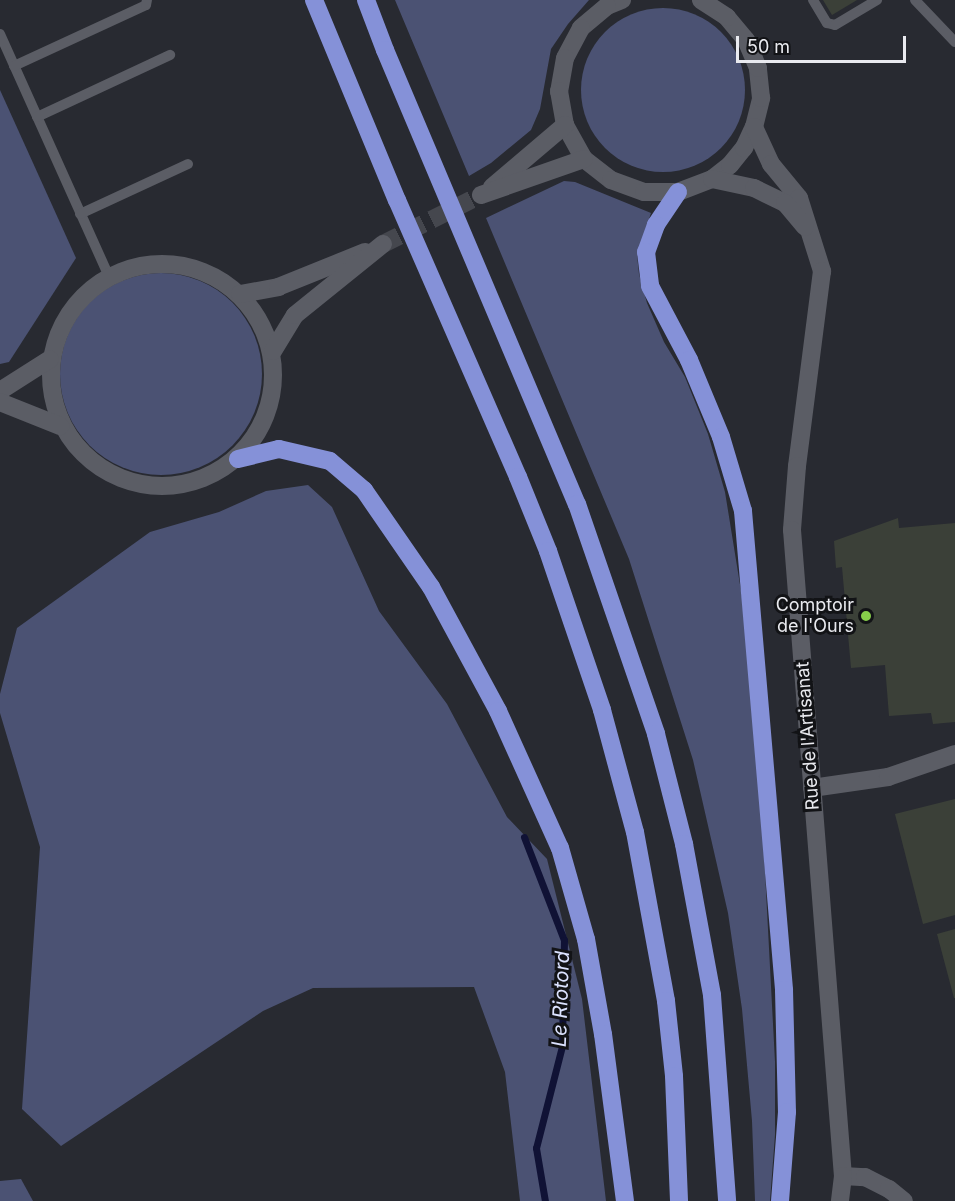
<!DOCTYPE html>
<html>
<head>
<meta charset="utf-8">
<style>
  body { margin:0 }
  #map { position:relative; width:955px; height:1201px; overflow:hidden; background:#282a31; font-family:Inter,sans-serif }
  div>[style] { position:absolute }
  .green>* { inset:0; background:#4b5273 }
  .round { border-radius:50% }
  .stream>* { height:7px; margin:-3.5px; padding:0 3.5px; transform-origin:3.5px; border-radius:3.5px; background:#101235 }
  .building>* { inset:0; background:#3b4038 }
  .secondary-tunnel>* { height:18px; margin-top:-9px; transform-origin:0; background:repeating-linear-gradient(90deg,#45474e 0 18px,transparent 0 27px) }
  .lane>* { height:10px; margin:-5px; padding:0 5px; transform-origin:5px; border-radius:5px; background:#5b5d65 }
  .street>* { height:18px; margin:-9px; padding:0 9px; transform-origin:9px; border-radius:9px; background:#5b5d65 }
  .secondary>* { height:18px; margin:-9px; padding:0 9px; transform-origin:9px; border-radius:9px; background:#5b5d65 }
  .secondary>.ring { margin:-9px; padding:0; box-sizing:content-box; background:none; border:18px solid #5b5d65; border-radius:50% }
  .highway>* { height:18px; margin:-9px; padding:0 9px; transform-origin:9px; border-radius:9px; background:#8591d8 }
  .dots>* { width:16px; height:16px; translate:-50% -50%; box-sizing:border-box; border:3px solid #121316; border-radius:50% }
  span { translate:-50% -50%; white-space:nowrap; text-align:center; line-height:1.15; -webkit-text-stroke:6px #121316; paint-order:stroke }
  .poi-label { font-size:18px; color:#e9eaef }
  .right { translate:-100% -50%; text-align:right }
  .street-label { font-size:18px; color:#e9eaef }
  .water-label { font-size:20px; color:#dce3ff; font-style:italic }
  .scale { position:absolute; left:736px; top:36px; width:170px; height:27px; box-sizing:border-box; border:3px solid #e9eaef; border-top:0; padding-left:8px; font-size:18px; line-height:21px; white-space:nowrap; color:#e9eaef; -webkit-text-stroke:4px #121316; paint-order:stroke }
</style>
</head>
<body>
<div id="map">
  <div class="green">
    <div style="clip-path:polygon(395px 0,589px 0,568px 24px,551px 49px,540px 109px,531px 130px,491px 163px,469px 176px)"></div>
    <div class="round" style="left:581px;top:8px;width:164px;height:164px"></div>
    <div style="clip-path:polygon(0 90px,76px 258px,9px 362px,0 364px)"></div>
    <div style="clip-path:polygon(564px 181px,575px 182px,651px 213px,637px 255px,639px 274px,647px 303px,664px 342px,685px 377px,708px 434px,725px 492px,742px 597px,763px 834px,775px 1062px,775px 1135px,770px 1201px,755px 1201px,752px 1121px,742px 1009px,728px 913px,693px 760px,629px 559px,486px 218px)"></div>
    <div class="round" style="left:60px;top:273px;width:202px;height:202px"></div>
    <div style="clip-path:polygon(308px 485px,332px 507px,379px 611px,447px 704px,507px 817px,547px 859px,582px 999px,606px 1201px,520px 1201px,505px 1072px,474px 987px,313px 988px,263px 1011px,61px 1146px,22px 1109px,40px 847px,0 713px,0 694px,17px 628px,150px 532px,219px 512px,266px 491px)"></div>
    <div style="clip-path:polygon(21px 1179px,33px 1201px,0 1201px,0 1181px)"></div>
  </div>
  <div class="stream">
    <div style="left:524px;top:837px;width:110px;rotate:68.8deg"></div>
    <div style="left:564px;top:940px;width:106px;rotate:91.1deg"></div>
    <div style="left:562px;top:1046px;width:105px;rotate:104.3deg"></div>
    <div style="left:536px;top:1148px;width:54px;rotate:80.4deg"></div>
  </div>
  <div class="building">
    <div style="clip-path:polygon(823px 0,857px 0,832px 15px)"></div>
    <div style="clip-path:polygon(898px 518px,899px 528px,955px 523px,955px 722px,933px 724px,931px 713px,889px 716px,885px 665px,851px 668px,842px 567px,836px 568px,834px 541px)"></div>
    <div style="clip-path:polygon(955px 799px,955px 915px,923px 924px,895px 814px)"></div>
    <div style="clip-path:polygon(955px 929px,955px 998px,954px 998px,937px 934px)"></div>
  </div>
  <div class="secondary-tunnel">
    <div style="left:383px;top:244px;width:110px;rotate:-26.6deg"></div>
  </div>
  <div class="lane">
    <div style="left:813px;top:0;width:27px;rotate:59deg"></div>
    <div style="left:827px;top:23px;width:8px;rotate:14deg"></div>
    <div style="left:835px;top:25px;width:49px;rotate:-30.8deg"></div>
    <div style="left:915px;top:0;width:58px;rotate:46.4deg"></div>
    <div style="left:0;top:34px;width:266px;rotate:65.8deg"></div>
    <div style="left:14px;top:66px;width:145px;rotate:-24.8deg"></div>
    <div style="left:146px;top:5px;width:5px;rotate:-79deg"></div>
    <div style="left:37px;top:117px;width:147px;rotate:-25deg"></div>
    <div style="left:80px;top:214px;width:119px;rotate:-24.8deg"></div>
  </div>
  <div class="street">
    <div style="left:812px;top:788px;width:77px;rotate:-8.2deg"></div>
    <div style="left:888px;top:777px;width:71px;rotate:-18.9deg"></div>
    <div style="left:843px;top:1176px;width:22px;rotate:3deg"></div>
    <div style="left:865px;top:1177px;width:27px;rotate:27deg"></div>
    <div style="left:889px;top:1189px;width:19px;rotate:39deg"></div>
  </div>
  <div class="secondary">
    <div style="left:622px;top:0;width:16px;rotate:158deg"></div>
    <div style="left:607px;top:6px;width:34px;rotate:140deg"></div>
    <div style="left:581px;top:28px;width:34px;rotate:118deg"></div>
    <div style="left:565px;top:58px;width:34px;rotate:100deg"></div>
    <div style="left:559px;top:91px;width:35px;rotate:80deg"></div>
    <div style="left:565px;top:125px;width:39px;rotate:61deg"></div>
    <div style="left:584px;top:159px;width:34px;rotate:38deg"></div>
    <div style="left:611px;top:180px;width:35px;rotate:20deg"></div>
    <div style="left:644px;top:192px;width:34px"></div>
    <div style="left:678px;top:192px;width:36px;rotate:-21deg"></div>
    <div style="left:712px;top:179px;width:23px;rotate:-38deg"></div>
    <div style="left:730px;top:165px;width:22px;rotate:-51deg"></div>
    <div style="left:744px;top:148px;width:23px;rotate:-65deg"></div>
    <div style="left:754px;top:127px;width:30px;rotate:-76deg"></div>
    <div style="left:761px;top:98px;width:30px;rotate:-96deg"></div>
    <div style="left:758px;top:68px;width:30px;rotate:-113deg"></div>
    <div style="left:746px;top:40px;width:30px;rotate:-130deg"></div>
    <div style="left:727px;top:17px;width:31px;rotate:-147deg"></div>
    <div style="left:754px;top:127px;width:41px;rotate:65.3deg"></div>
    <div style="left:771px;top:164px;width:44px;rotate:50.5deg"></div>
    <div style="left:799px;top:198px;width:77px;rotate:72.5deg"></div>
    <div style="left:822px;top:271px;width:197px;rotate:97.3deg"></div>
    <div style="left:797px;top:466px;width:64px;rotate:94.5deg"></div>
    <div style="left:792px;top:530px;width:648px;rotate:85.49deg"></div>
    <div style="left:843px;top:1176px;width:25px;rotate:97deg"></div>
    <div style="left:712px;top:179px;width:43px;rotate:12.1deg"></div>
    <div style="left:754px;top:188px;width:34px;rotate:26deg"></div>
    <div style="left:785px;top:203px;width:31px;rotate:50deg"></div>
    <div style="left:492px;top:187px;width:96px;rotate:-40.3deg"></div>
    <div style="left:481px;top:195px;width:109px;rotate:-19.3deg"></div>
    <div class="ring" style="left:51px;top:264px;width:204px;height:204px"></div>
    <div style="left:240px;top:294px;width:39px;rotate:-10deg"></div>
    <div style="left:278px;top:287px;width:94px;rotate:-21.9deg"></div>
    <div style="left:273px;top:351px;width:42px;rotate:-58.6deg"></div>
    <div style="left:295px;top:315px;width:113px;rotate:-38.9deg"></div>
    <div style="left:0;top:391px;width:59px;rotate:-32.6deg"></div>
    <div style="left:0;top:402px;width:65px;rotate:21.8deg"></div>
  </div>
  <div class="highway">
    <div style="left:314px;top:0;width:217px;rotate:67.5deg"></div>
    <div style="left:397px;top:200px;width:302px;rotate:66.4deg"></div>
    <div style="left:518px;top:477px;width:80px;rotate:67.9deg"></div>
    <div style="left:548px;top:551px;width:168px;rotate:71.2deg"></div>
    <div style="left:602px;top:710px;width:126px;rotate:74.9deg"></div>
    <div style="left:635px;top:832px;width:172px;rotate:79.6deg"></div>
    <div style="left:666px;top:1001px;width:75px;rotate:83.9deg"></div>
    <div style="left:674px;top:1076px;width:125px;rotate:87.7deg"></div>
    <div style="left:366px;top:0;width:53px;rotate:69.2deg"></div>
    <div style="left:385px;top:50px;width:493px;rotate:67.1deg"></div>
    <div style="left:577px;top:504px;width:243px;rotate:71deg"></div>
    <div style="left:656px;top:734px;width:114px;rotate:75.7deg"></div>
    <div style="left:684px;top:844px;width:154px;rotate:79.5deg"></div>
    <div style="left:712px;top:995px;width:207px;rotate:85.8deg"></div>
    <div style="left:678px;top:192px;width:40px;rotate:124deg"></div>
    <div style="left:656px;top:225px;width:29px;rotate:110deg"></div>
    <div style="left:646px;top:252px;width:34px;rotate:83deg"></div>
    <div style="left:650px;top:286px;width:84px;rotate:62.2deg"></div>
    <div style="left:689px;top:360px;width:83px;rotate:67.4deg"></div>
    <div style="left:721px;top:437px;width:77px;rotate:73.4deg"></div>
    <div style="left:743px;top:511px;width:481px;rotate:85.1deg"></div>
    <div style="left:784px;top:990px;width:122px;rotate:88.6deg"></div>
    <div style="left:787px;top:1112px;width:89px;rotate:94.5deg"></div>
    <div style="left:238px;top:459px;width:42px;rotate:-13.7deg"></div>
    <div style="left:279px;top:449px;width:52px;rotate:13.2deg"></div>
    <div style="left:330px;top:461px;width:45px;rotate:40.5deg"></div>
    <div style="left:364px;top:490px;width:118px;rotate:55.4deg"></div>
    <div style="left:431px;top:587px;width:141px;rotate:61.6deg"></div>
    <div style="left:498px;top:711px;width:150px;rotate:65.7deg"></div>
    <div style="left:560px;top:848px;width:95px;rotate:74.1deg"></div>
    <div style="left:586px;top:939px;width:97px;rotate:79.9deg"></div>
    <div style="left:603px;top:1034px;width:168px;rotate:82.5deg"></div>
  </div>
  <div class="dots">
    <div style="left:866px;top:616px;background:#87cf4a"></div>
  </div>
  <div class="poi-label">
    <span class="right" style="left:854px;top:616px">Comptoir<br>de l'Ours</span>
  </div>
  <div class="street-label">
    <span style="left:808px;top:736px;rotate:-94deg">Rue de l'Artisanat</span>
  </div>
  <div class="water-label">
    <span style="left:561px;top:999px;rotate:-88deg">Le Riotord</span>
  </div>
  <div class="scale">50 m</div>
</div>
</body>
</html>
